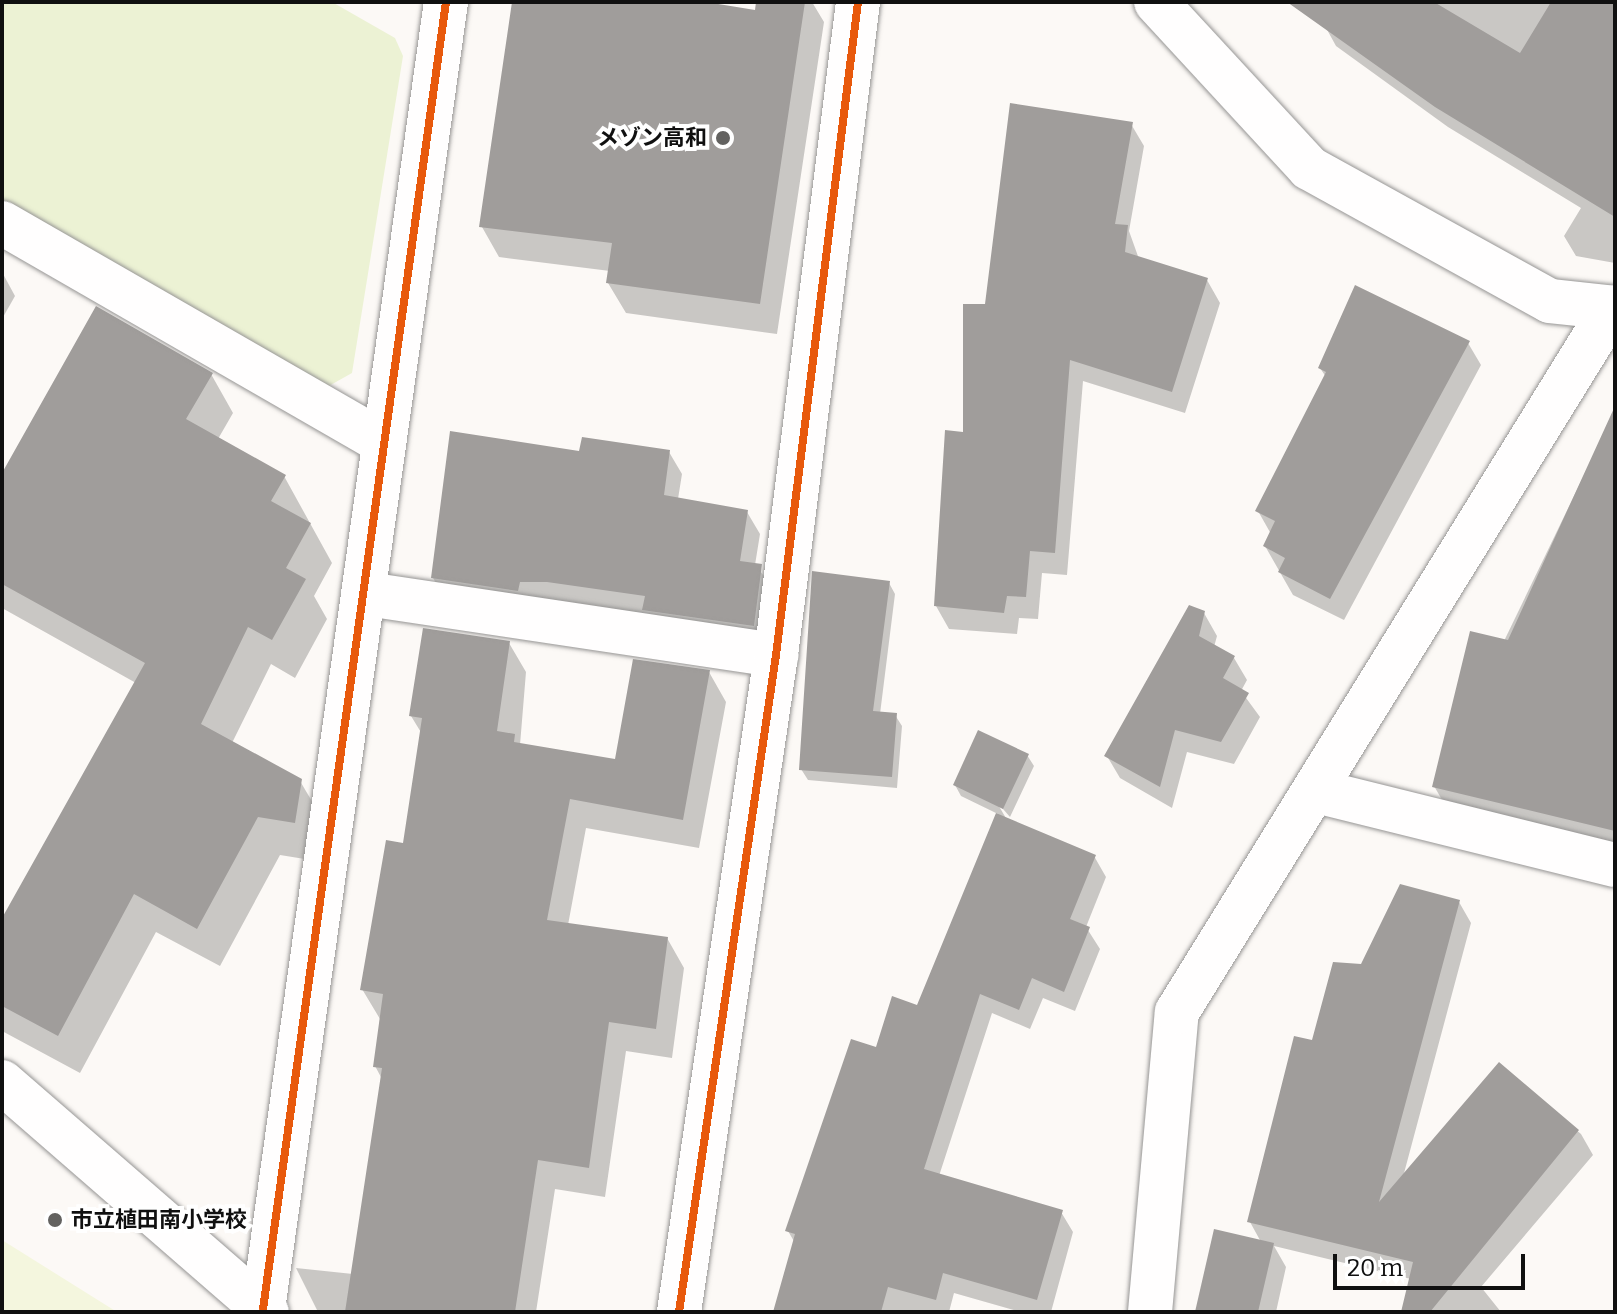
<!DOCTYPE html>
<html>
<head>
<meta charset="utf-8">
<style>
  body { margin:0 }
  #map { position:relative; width:1617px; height:1314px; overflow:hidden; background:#fcf9f6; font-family:Bitter,"Noto Sans JP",serif }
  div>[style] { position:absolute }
  .green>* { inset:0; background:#ecf2d4 }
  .pitch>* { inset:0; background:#f4f6de }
  .shadow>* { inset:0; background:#0003 }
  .building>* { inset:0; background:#a09d9b }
  .roads { filter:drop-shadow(0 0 2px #969594) drop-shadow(0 0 2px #969594) }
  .minor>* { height:44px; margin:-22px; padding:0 22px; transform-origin:22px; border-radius:22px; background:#fffefe }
  .tertiary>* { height:44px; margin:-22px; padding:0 22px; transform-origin:22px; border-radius:22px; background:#fffefe }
  .cycleway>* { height:8px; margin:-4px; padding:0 4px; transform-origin:4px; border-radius:4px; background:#e8590c }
  .dots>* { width:22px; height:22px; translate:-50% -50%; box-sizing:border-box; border:4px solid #fff; border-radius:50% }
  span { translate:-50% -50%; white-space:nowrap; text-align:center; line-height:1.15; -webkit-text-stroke:8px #fff; paint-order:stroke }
  .poi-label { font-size:22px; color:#101010; font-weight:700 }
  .right { translate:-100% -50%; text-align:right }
  .left { translate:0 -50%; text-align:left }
  .frame { position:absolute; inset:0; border:4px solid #101010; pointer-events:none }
  .scale { position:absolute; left:1333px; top:1254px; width:192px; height:36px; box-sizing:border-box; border:4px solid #101010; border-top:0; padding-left:10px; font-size:24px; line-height:28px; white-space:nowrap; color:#101010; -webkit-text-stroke:6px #fff; paint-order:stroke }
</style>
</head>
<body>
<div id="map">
  <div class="green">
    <div style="clip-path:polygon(2px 2px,332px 2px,395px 38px,403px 56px,352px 373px,327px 387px,2px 199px)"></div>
  </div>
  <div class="pitch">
    <div style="clip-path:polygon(2px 1240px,117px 1312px,2px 1312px)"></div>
  </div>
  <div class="shadow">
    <div style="clip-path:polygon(514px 2px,693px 2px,757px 12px,758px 2px,812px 2px,824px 22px,777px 334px,626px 313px,608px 283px,610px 271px,499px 257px,482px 227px)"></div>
    <div style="clip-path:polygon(1341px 2px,1615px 2px,1615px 263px,1576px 256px,1564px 236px,1581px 208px,1448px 127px,1336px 46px,1325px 26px)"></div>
    <div style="clip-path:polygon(1131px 124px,1144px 146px,1129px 231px,1139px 259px,1207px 280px,1220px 303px,1185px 413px,1083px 381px,1067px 575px,1042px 573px,1038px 619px,1019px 618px,1017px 634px,949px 629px,936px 606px,987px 306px)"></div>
    <div style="clip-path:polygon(2px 272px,15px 296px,2px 319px)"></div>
    <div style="clip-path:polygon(1468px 343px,1481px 365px,1344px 620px,1293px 595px,1265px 546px,1271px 534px,1258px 511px,1326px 377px,1320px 368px)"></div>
    <div style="clip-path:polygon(211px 374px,233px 413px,218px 439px,284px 476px,332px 563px,314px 596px,327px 619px,295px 678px,271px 664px,232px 743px,300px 781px,323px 820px,317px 861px,280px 855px,220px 966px,156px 932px,80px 1073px,2px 1031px,2px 923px,136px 683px,2px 608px,2px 477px)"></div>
    <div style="clip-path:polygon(1615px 411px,1615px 846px,1445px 805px,1434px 786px)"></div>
    <div style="clip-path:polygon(669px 452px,682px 474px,678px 499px,747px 512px,760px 534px,755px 565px,774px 588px,766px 648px,446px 600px,433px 578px,581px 453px)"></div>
    <div style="clip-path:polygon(814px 573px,889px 583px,895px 594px,880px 714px,895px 715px,902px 726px,897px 788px,808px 780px,801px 769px)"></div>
    <div style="clip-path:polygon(1204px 613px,1217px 636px,1214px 647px,1234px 658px,1247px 680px,1241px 691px,1260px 717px,1234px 764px,1187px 752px,1172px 808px,1120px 778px,1107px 756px)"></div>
    <div style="clip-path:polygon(509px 643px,526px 672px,520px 745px,617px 761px,709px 672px,726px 702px,699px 848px,586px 828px,568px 925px,667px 938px,684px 968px,672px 1058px,626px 1051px,605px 1197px,555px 1189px,536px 1312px,318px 1312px,296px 1268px,353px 1274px,382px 1079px,375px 1066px,380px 1019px,362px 989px,405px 845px,422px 734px,411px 716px)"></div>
    <div style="clip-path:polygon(1027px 755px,1034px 766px,1010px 817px,996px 801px,1007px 820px,1094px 856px,1106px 877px,1086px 927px,1100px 949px,1075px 1011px,1043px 998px,1030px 1029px,992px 1013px,939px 1176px,1061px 1212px,1073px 1232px,1051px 1312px,1021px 1312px,954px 1293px,949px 1312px,775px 1312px,795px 1243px,788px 1231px,877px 1049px,918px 1007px,998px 814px,961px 796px,955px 785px)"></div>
    <div style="clip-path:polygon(1459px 902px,1471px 923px,1403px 1177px,1499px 1065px,1581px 1134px,1593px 1155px,1481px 1287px,1501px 1312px,1403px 1312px,1411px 1279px,1274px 1246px,1286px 1267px,1276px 1312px,1197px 1312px,1261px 1242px,1250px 1222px,1314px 1042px,1362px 967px)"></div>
  </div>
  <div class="building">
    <div style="clip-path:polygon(512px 2px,706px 2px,755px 10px,756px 2px,805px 2px,760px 304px,606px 283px,612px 243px,479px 227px)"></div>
    <div style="clip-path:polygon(1287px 2px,1434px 2px,1520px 53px,1551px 2px,1615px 2px,1615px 217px,1435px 107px)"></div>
    <div style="clip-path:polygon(1010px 103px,1133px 122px,1115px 224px,1128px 225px,1125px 252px,1208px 278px,1172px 392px,1070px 360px,1055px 553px,1030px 551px,1026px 597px,1007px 596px,1004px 613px,934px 606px,945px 430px,963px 432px,963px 304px,985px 304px)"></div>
    <div style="clip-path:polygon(1355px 285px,1470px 341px,1330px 599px,1278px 572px,1285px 558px,1263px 546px,1275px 521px,1255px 511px,1326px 372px,1318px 368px)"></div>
    <div style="clip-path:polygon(96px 306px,213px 373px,186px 419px,286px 475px,271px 501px,311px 523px,286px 568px,306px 579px,272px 640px,248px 627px,201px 724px,302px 779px,295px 823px,258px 817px,197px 929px,134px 894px,58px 1036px,2px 1006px,2px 918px,145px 663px,2px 584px,2px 473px)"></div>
    <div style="clip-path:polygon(1615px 406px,1615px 831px,1432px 787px,1470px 631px,1508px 640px)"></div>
    <div style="clip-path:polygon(450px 431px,579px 451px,582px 437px,670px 450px,664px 495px,748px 510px,740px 561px,762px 564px,754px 626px,642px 610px,645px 596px,547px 582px,520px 582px,518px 591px,431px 578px)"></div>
    <div style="clip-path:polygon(812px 571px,890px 581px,873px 711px,897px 713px,892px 777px,799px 770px)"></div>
    <div style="clip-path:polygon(1189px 605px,1205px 611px,1199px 636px,1235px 656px,1223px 678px,1249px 693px,1221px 742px,1175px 730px,1160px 787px,1104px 756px)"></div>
    <div style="clip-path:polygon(423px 628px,510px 641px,497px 731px,515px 734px,514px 742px,615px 759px,633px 659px,710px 670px,683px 820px,570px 799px,547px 920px,668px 937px,656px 1029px,609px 1022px,589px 1168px,538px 1160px,515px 1312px,345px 1312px,382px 1068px,373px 1067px,383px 994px,360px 990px,386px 840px,403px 843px,422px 718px,409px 716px)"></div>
    <div style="clip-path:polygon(978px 730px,1029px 754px,1003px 809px,953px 785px)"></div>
    <div style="clip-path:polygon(996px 813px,1096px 855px,1070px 919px,1090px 927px,1064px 992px,1032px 978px,1019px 1010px,980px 994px,924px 1169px,1063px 1210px,1037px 1300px,943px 1273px,936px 1300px,888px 1287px,881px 1312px,773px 1312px,795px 1234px,785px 1231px,851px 1039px,876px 1047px,892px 996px,917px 1005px)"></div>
    <div style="clip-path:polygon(1400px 884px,1460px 900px,1379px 1202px,1499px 1062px,1579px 1130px,1430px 1312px,1401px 1312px,1413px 1262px,1247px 1222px,1294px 1036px,1312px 1040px,1333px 962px,1361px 964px)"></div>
    <div style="clip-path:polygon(1214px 1229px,1274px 1243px,1258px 1312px,1195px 1312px)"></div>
  </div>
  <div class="roads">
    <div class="minor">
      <div style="left:2px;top:223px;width:436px;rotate:29.9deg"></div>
      <div style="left:367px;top:594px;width:414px;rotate:8.5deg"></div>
      <div style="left:1316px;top:791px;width:308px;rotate:13.9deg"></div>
      <div style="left:2px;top:1082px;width:351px;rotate:41deg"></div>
      <div style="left:263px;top:1309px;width:1320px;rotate:-82.03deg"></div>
      <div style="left:679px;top:1312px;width:664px;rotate:-81.6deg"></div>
      <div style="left:776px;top:655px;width:658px;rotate:-82.84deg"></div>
      <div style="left:1150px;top:1312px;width:301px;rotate:-84.9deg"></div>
      <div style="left:1177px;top:1012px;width:828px;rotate:-58.29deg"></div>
    </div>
    <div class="tertiary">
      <div style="left:1156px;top:2px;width:226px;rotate:47.3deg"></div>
      <div style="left:1309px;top:168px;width:275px;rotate:28.9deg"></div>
      <div style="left:1550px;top:301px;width:65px;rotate:6.1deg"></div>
    </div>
  </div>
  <div class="cycleway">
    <div style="left:263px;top:1309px;width:1320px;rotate:-82.03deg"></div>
    <div style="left:679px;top:1312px;width:664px;rotate:-81.6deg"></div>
    <div style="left:776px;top:655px;width:658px;rotate:-82.84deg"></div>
  </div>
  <div class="dots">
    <div style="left:723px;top:138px;background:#636260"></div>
    <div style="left:55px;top:1220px;background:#636260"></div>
  </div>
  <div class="poi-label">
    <span class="right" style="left:707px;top:138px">メゾン高和</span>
    <span class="left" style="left:71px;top:1220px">市立植田南小学校</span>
  </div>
  <div class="frame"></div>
  <div class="scale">20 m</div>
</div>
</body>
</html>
